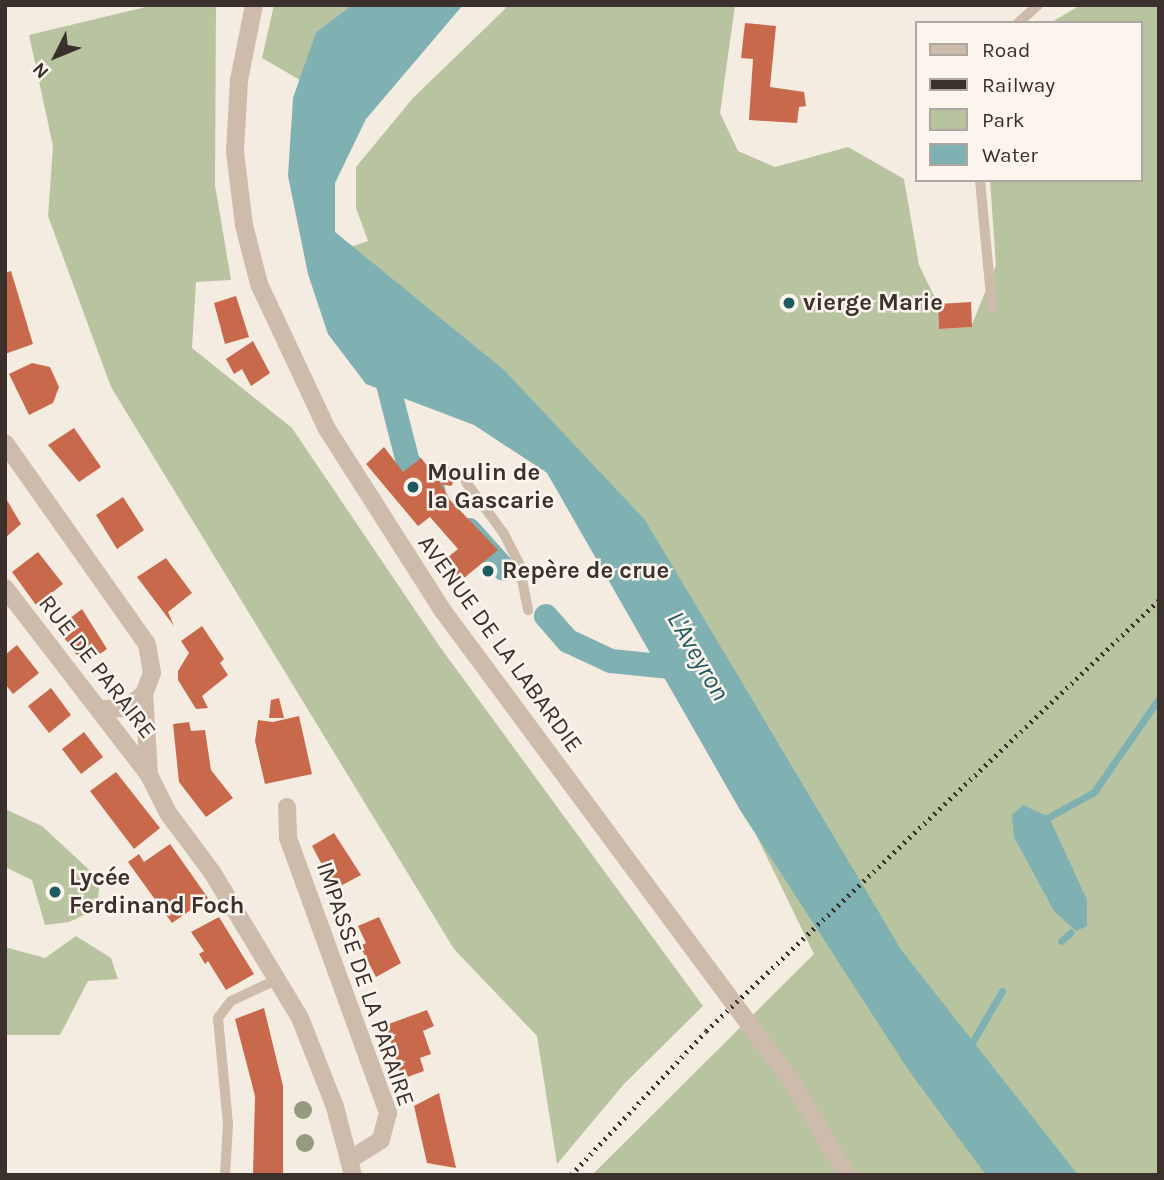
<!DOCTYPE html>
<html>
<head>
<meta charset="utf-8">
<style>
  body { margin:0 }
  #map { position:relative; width:1164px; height:1180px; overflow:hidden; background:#f4ebe1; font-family:Karla,sans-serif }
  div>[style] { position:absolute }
  .green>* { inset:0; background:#b8c4a0 }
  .water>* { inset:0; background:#7fb0b2 }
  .stream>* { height:7px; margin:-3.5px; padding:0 3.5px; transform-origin:3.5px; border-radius:3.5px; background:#7fb0b2 }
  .canal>* { height:24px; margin:-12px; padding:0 12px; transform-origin:12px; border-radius:12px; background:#7fb0b2 }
  .building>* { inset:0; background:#c8694b }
  .service>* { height:10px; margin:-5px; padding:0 5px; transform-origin:5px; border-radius:5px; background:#cdbbac }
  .minor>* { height:18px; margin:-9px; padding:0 9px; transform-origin:9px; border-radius:9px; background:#cdbbac }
  .tertiary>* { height:18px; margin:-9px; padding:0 9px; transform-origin:9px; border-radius:9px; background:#cdbbac }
  .rail>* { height:5px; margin-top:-2.5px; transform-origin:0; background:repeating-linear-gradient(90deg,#3b302b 0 2px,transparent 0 7px) }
  .trees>* { width:18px; height:18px; margin:-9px; border-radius:50%; background:#969b7f }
  .dots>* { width:19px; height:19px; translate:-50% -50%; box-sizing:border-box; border:4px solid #fbf5ee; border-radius:50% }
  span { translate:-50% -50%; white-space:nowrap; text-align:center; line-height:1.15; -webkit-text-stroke:5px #fbf5ee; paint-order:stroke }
  .poi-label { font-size:24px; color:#3b302b; font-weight:700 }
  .left { translate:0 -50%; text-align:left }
  .street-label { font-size:24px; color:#3b302b }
  .water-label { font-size:26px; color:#1f5a5e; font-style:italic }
  .frame { position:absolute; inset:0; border:7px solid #3b302b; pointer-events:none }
  .legend { position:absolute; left:915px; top:21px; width:228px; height:161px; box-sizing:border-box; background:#fbf5ee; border:2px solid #aea6a0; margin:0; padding:9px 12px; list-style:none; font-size:21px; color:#3b302b }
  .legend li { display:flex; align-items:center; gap:14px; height:35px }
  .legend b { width:35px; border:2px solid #aea6a0 }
  .north { position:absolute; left:21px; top:21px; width:70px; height:70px; -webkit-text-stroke:5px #fbf5ee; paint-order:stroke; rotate:227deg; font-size:19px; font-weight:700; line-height:28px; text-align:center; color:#3b302b }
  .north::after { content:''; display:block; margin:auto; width:24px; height:32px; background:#3b302b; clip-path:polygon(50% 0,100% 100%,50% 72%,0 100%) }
</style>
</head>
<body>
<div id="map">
  <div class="green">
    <div style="clip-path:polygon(154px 5px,216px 5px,215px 185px,231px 280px,196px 282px,192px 348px,292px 428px,440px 647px,703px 1006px,624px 1084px,557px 1164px,537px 1036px,454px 949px,111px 387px,48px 216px,53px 146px,29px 35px)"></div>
    <div style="clip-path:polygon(274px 5px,352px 5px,316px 32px,300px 80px,262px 58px)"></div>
    <div style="clip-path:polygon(503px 5px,735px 5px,720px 113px,738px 151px,775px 167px,848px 147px,904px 179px,919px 265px,938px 304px,939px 329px,971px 327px,996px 265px,990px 180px,1141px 180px,1141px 23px,1050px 23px,1081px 5px,1159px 5px,1159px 1175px,592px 1175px,814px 954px,563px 438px,334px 253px,368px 241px,356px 208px,356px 167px,413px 98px,506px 8px)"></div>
    <div style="clip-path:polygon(5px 809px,42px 826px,100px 880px,97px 909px,69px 922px,45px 925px,32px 880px,5px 867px)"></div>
    <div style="clip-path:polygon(76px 936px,111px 958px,118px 979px,88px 981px,60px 1035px,5px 1035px,5px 947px,45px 958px)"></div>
  </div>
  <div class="water">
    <div style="clip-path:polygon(352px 5px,463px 5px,366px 119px,335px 183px,335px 232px,504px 370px,645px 520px,902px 951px,1078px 1175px,986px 1175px,909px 1071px,740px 810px,547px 473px,474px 425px,366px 384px,328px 334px,308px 274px,288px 176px,293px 98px,316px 32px)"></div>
    <div style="clip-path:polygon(1023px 805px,1049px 817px,1087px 900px,1087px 926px,1076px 931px,1054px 911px,1014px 837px,1012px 815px)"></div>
  </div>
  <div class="stream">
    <div style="left:1049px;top:817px;width:51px;rotate:-29.1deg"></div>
    <div style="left:1094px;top:792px;width:114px;rotate:-55.3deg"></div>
    <div style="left:1061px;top:941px;width:13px;rotate:-42deg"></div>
    <div style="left:969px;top:1048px;width:66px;rotate:-59.9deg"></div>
  </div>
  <div class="canal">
    <div style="left:382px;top:361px;width:104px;rotate:75.6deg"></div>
    <div style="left:408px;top:462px;width:38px;rotate:48deg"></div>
    <div style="left:469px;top:530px;width:52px;rotate:48.1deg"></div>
    <div style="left:546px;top:616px;width:33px;rotate:49deg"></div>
    <div style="left:568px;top:641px;width:47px;rotate:24.9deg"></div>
    <div style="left:611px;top:661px;width:79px;rotate:5.8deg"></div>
  </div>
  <div class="building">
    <div style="clip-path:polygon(745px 23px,776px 26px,770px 87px,804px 92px,806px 106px,799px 107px,797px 123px,749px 120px,753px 59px,741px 58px)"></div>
    <div style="clip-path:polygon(11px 271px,33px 344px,5px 354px,5px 273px)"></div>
    <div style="clip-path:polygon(236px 296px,249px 337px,225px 344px,214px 303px)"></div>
    <div style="clip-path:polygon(971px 302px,972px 327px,939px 329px,938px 304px)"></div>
    <div style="clip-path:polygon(253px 341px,270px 373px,251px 386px,242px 369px,234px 374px,226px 359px)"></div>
    <div style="clip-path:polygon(32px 363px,50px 367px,59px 387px,53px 403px,29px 415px,9px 374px)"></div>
    <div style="clip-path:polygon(74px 428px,101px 467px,79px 482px,48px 445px)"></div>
    <div style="clip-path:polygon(384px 447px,403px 472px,421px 458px,441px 484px,442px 469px,451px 467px,458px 475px,451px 486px,441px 484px,450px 500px,498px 550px,458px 583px,441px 563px,458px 549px,430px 517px,418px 526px,366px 464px)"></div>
    <div style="clip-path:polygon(5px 497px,21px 524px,5px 538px)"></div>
    <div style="clip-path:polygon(123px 497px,144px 530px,117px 549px,96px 515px)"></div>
    <div style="clip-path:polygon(38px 552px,63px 584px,36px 605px,12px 572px)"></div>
    <div style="clip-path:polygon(166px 558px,192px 593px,168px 612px,174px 626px,137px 577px)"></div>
    <div style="clip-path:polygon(82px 609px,107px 649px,84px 665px,57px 628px)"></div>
    <div style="clip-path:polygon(202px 626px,224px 659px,220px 663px,228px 675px,202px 696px,208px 708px,196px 709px,178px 680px,178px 671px,189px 653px,181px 641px)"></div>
    <div style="clip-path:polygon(17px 645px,39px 673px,13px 694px,5px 684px,5px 655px)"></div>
    <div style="clip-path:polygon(51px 688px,71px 715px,49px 733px,28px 706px)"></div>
    <div style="clip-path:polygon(279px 698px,284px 718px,269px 718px,271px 700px)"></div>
    <div style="clip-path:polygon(299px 716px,312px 774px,265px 784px,255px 741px,258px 720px,273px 722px)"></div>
    <div style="clip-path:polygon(189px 722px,191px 731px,205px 730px,211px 770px,233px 798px,206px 817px,179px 782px,173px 724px)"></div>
    <div style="clip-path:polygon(84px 732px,103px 757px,81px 774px,62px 749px)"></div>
    <div style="clip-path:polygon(116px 772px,160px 828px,134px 849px,90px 791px)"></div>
    <div style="clip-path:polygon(334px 833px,361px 875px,335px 889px,312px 846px)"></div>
    <div style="clip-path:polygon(170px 844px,208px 898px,172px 923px,128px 862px,139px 854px,144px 862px)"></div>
    <div style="clip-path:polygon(219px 917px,254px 974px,226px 990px,208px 961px,205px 964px,199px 954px,204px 951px,191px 932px)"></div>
    <div style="clip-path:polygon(379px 917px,401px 963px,376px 977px,360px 946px,366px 943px,358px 926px)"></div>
    <div style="clip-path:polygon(264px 1008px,283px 1086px,283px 1175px,253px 1175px,255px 1096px,235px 1019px)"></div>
    <div style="clip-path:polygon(427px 1010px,434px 1026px,423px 1031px,431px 1054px,420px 1058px,424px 1071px,402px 1079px,386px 1025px)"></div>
    <div style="clip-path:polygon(439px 1093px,456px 1168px,427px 1163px,414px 1106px)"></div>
  </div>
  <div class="service">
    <div style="left:1018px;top:23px;width:27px;rotate:-42deg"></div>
    <div style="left:980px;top:180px;width:128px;rotate:84.6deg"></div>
    <div style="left:466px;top:482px;width:64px;rotate:53.8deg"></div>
    <div style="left:504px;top:534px;width:34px;rotate:63deg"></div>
    <div style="left:519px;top:564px;width:47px;rotate:78.9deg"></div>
    <div style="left:225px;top:1175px;width:51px;rotate:-86.6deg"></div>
    <div style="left:228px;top:1124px;width:106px;rotate:-95.4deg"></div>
    <div style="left:218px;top:1018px;width:21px;rotate:-53deg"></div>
    <div style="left:231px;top:1001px;width:52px;rotate:-25.1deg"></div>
  </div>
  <div class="minor">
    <div style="left:5px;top:443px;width:246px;rotate:54.8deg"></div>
    <div style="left:147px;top:644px;width:29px;rotate:80deg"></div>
    <div style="left:152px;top:673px;width:22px;rotate:111deg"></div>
    <div style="left:144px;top:694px;width:23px;rotate:142deg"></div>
    <div style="left:126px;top:708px;width:26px;rotate:178deg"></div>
    <div style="left:5px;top:588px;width:236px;rotate:52.4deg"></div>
    <div style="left:149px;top:775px;width:81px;rotate:-93.5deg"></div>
    <div style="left:149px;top:775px;width:42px;rotate:63.4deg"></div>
    <div style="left:168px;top:813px;width:74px;rotate:53.3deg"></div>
    <div style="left:212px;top:872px;width:170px;rotate:58.9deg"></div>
    <div style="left:300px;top:1018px;width:96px;rotate:68.5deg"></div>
    <div style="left:335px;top:1107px;width:70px;rotate:75.2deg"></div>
    <div style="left:287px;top:807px;width:31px;rotate:88deg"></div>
    <div style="left:288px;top:838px;width:293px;rotate:70deg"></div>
    <div style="left:388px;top:1113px;width:28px;rotate:105deg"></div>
    <div style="left:381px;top:1140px;width:36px;rotate:148deg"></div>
  </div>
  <div class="tertiary">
    <div style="left:254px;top:5px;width:76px;rotate:101.3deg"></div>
    <div style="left:239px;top:80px;width:72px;rotate:93.2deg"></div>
    <div style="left:235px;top:152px;width:74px;rotate:83deg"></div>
    <div style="left:244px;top:225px;width:61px;rotate:75.7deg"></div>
    <div style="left:259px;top:284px;width:160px;rotate:64.9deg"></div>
    <div style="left:327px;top:429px;width:216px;rotate:57.5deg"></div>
    <div style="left:443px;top:611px;width:586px;rotate:53.46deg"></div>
    <div style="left:792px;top:1082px;width:108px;rotate:59.4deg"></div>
  </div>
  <div class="rail">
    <div style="left:571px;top:1175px;width:197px;rotate:-46.8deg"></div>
    <div style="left:706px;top:1031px;width:625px;rotate:-43.57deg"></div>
  </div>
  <div class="trees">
    <div style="left:303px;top:1110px"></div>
    <div style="left:305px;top:1143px"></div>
  </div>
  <div class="dots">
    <div style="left:789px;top:303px;background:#1f5a5e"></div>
    <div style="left:413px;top:487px;background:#1f5a5e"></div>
    <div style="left:488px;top:571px;background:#1f5a5e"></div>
    <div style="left:55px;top:892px;background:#1f5a5e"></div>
  </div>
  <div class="poi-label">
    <span class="left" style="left:803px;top:303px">vierge Marie</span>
    <span class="left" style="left:427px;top:487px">Moulin de<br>la Gascarie</span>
    <span class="left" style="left:502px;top:571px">Repère de crue</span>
    <span class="left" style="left:69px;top:892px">Lycée<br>Ferdinand Foch</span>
  </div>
  <div class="street-label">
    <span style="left:500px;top:644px;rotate:54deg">AVENUE DE LA LABARDIE</span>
    <span style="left:97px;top:667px;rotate:52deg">RUE DE PARAIRE</span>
    <span style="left:365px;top:984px;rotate:71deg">IMPASSE DE LA PARAIRE</span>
  </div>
  <div class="water-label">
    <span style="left:698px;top:656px;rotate:60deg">L'Aveyron</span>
  </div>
  <div class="frame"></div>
  <ul class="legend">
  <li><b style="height:9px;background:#cdbbac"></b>Road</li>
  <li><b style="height:9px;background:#3b302b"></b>Railway</li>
  <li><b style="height:19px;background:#b8c4a0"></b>Park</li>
  <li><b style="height:19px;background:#7fb0b2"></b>Water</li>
  </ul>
  <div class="north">N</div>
</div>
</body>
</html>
